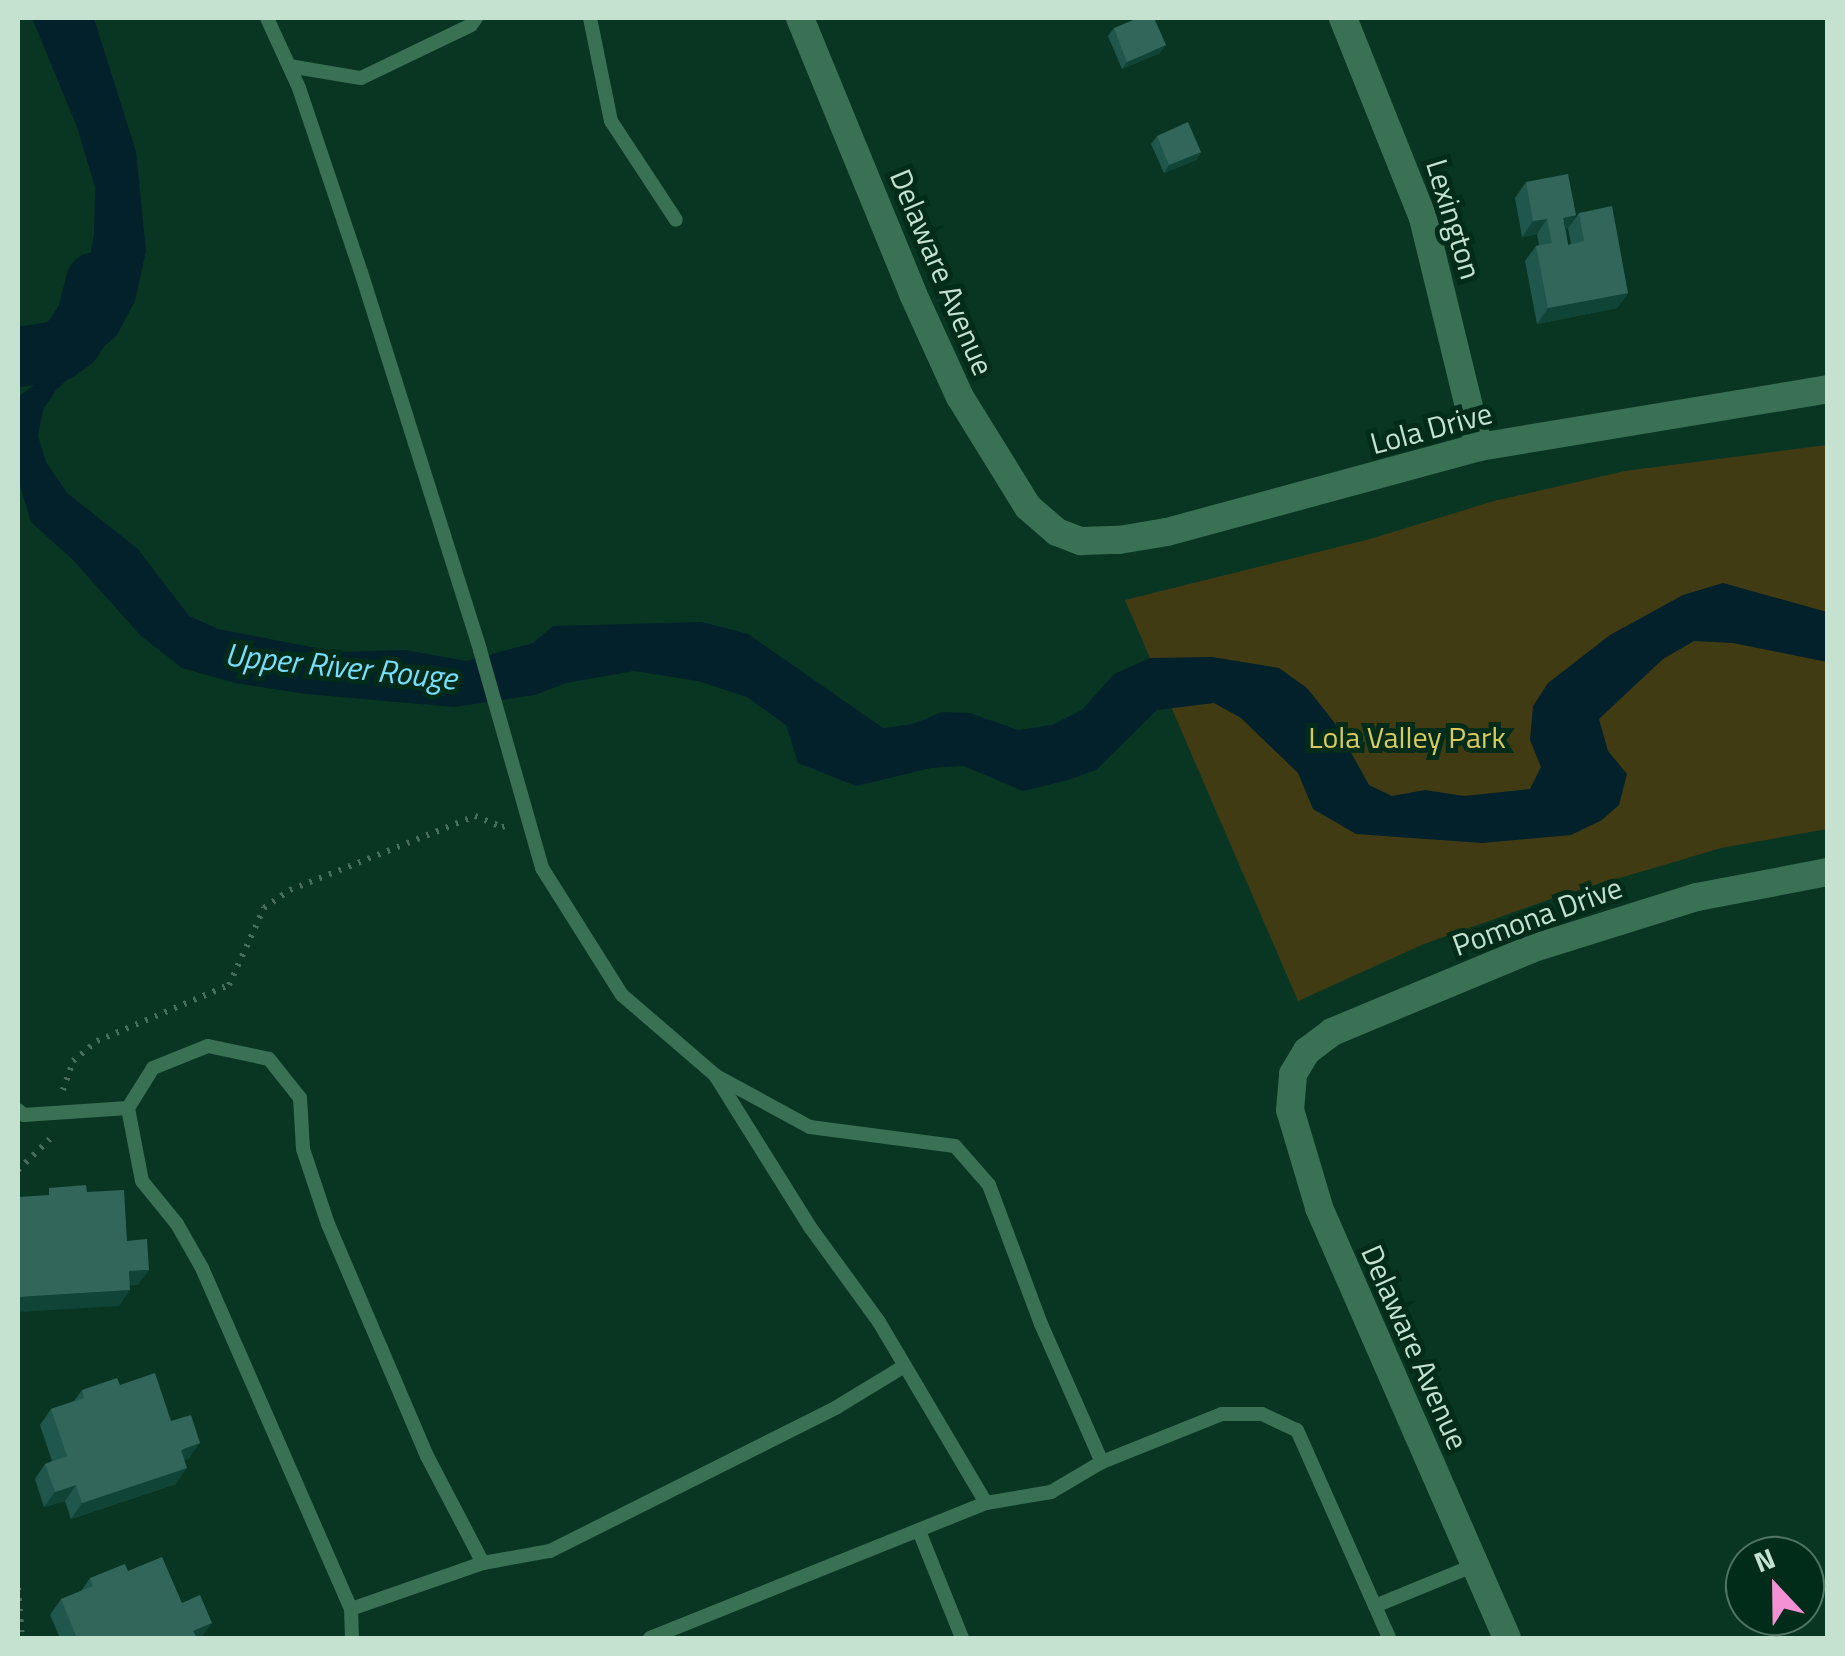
<!DOCTYPE html>
<html>
<head>
<meta charset="utf-8">
<style>
  body { margin:0 }
  #map { position:relative; width:1845px; height:1656px; overflow:hidden; background:#093623; font-family:"Titillium Web",sans-serif }
  div>[style] { position:absolute }
  .green>* { inset:0; background:#413b14 }
  .water>* { inset:0; background:#02212a }
  .river>* { height:60px; margin:-30px; padding:0 30px; transform-origin:30px; border-radius:30px; background:#02212a }
  .path>* { height:6px; margin-top:-3px; transform-origin:0; background:repeating-linear-gradient(90deg,#476e5c 0 2.5px,transparent 0 10.5px) }
  .lane>* { height:14px; margin:-7px; padding:0 7px; transform-origin:7px; border-radius:7px; background:#3a7155 }
  .street>* { height:28px; margin:-14px; padding:0 14px; transform-origin:14px; border-radius:14px; background:#3a7155 }
  .wall>* { inset:0; background:#20574d }
  .shaded-wall>* { inset:0; background:#104436 }
  .building>* { inset:0; background:#32665b }
  span { translate:-50% -50%; white-space:nowrap; text-align:center; line-height:1.15; -webkit-text-stroke:10px #002c19; paint-order:stroke }
  .street-label { font-size:30px; color:#c5e1d0 }
  .park-label { font-size:30px; color:#dbc95d }
  .water-label { font-size:32px; color:#78defc; font-style:italic }
  .frame { position:absolute; inset:0; border:20px solid #c5e1d0; pointer-events:none }
  .north { position:absolute; left:1725px; top:1536px; width:100px; height:100px; box-sizing:border-box; background:#002c19; border:2px solid #4f7462; border-radius:50%; rotate:338deg; font-size:28px; font-weight:700; line-height:40px; text-align:center; color:#c5e1d0 }
  .north::after { content:''; display:block; margin:auto; width:35px; height:45px; background:#f491d4; clip-path:polygon(50% 0,100% 100%,50% 72%,0 100%) }
</style>
</head>
<body>
<div id="map">
  <div class="green">
    <div style="clip-path:polygon(1827px 445px,1827px 829px,1721px 848px,1559px 896px,1424px 944px,1298px 1001px,1125px 600px,1370px 539px,1494px 501px,1625px 471px)"></div>
  </div>
  <div class="water">
    <div style="clip-path:polygon(32px 18px,94px 18px,136px 152px,146px 251px,135px 301px,117px 335px,56px 390px,43px 410px,38px 436px,46px 462px,67px 493px,138px 549px,189px 616px,218px 629px,337px 652px,405px 650px,466px 661px,533px 643px,553px 626px,702px 622px,748px 634px,883px 728px,913px 724px,942px 712px,970px 713px,1018px 730px,1052px 725px,1082px 710px,1114px 674px,1150px 658px,1212px 657px,1279px 668px,1307px 688px,1334px 722px,1369px 785px,1392px 796px,1425px 790px,1464px 796px,1530px 789px,1541px 767px,1530px 740px,1533px 706px,1548px 683px,1610px 635px,1683px 595px,1723px 583px,1827px 612px,1827px 662px,1733px 643px,1694px 641px,1663px 659px,1599px 719px,1608px 751px,1627px 774px,1619px 805px,1602px 820px,1571px 835px,1482px 843px,1356px 834px,1313px 809px,1298px 773px,1241px 718px,1214px 703px,1157px 710px,1096px 770px,1068px 780px,1023px 791px,964px 766px,931px 768px,856px 786px,798px 763px,786px 725px,747px 697px,698px 681px,634px 671px,566px 683px,535px 695px,454px 707px,306px 694px,235px 683px,182px 668px,141px 636px,73px 560px,31px 522px,18px 479px,18px 397px,45px 377px,86px 277px,94px 235px,95px 187px,77px 127px)"></div>
  </div>
  <div class="river">
    <div style="left:18px;top:357px;width:40px;rotate:-8.5deg"></div>
    <div style="left:58px;top:351px;width:17px;rotate:-36deg"></div>
    <div style="left:72px;top:341px;width:28px;rotate:-58deg"></div>
    <div style="left:87px;top:317px;width:36px;rotate:-76deg"></div>
  </div>
  <div class="path">
    <div style="left:63px;top:1090px;width:31px;rotate:-71deg"></div>
    <div style="left:73px;top:1061px;width:31px;rotate:-40deg"></div>
    <div style="left:97px;top:1041px;width:143px;rotate:-23deg"></div>
    <div style="left:229px;top:985px;width:85px;rotate:-65.6deg"></div>
    <div style="left:264px;top:908px;width:32px;rotate:-35deg"></div>
    <div style="left:290px;top:890px;width:199px;rotate:-21.8deg"></div>
    <div style="left:475px;top:816px;width:29px;rotate:22deg"></div>
    <div style="left:502px;top:827px;width:6px;rotate:-18deg"></div>
    <div style="left:18px;top:1170px;width:49px;rotate:-44.2deg"></div>
    <div style="left:18px;top:1588px;width:50px;rotate:85.4deg"></div>
  </div>
  <div class="lane">
    <div style="left:267px;top:18px;width:77px;rotate:65.4deg"></div>
    <div style="left:299px;top:88px;width:194px;rotate:71.4deg"></div>
    <div style="left:361px;top:272px;width:396px;rotate:72.5deg"></div>
    <div style="left:480px;top:650px;width:227px;rotate:74.1deg"></div>
    <div style="left:542px;top:868px;width:150px;rotate:57.8deg"></div>
    <div style="left:622px;top:995px;width:123px;rotate:40.7deg"></div>
    <div style="left:715px;top:1075px;width:179px;rotate:58deg"></div>
    <div style="left:810px;top:1227px;width:117px;rotate:54deg"></div>
    <div style="left:879px;top:1322px;width:210px;rotate:59.4deg"></div>
    <div style="left:590px;top:18px;width:105px;rotate:78.5deg"></div>
    <div style="left:611px;top:121px;width:118px;rotate:56.7deg"></div>
    <div style="left:289px;top:66px;width:73px;rotate:9.5deg"></div>
    <div style="left:361px;top:78px;width:122px;rotate:-25.7deg"></div>
    <div style="left:471px;top:25px;width:9px;rotate:-54deg"></div>
    <div style="left:716px;top:1076px;width:107px;rotate:28.5deg"></div>
    <div style="left:810px;top:1127px;width:146px;rotate:7.5deg"></div>
    <div style="left:955px;top:1146px;width:52px;rotate:48.9deg"></div>
    <div style="left:989px;top:1185px;width:148px;rotate:69.5deg"></div>
    <div style="left:1041px;top:1324px;width:151px;rotate:66.2deg"></div>
    <div style="left:18px;top:1110px;width:8px;rotate:40deg"></div>
    <div style="left:24px;top:1115px;width:104px;rotate:-3.9deg"></div>
    <div style="left:919px;top:1531px;width:115px;rotate:68.1deg"></div>
    <div style="left:1375px;top:1606px;width:108px;rotate:-22.3deg"></div>
    <div style="left:351px;top:1609px;width:140px;rotate:-19.2deg"></div>
    <div style="left:483px;top:1563px;width:68px;rotate:-10.2deg"></div>
    <div style="left:550px;top:1551px;width:321px;rotate:-26.6deg"></div>
    <div style="left:837px;top:1407px;width:77px;rotate:-31.2deg"></div>
    <div style="left:352px;top:1638px;width:29px;rotate:-92deg"></div>
    <div style="left:351px;top:1609px;width:372px;rotate:-113.6deg"></div>
    <div style="left:202px;top:1268px;width:51px;rotate:-119.6deg"></div>
    <div style="left:177px;top:1224px;width:55px;rotate:-129.1deg"></div>
    <div style="left:142px;top:1181px;width:74px;rotate:-100.9deg"></div>
    <div style="left:128px;top:1108px;width:47px;rotate:-58deg"></div>
    <div style="left:153px;top:1068px;width:59px;rotate:-21.8deg"></div>
    <div style="left:208px;top:1046px;width:62px;rotate:12deg"></div>
    <div style="left:269px;top:1059px;width:50px;rotate:51.5deg"></div>
    <div style="left:300px;top:1098px;width:51px;rotate:86.6deg"></div>
    <div style="left:303px;top:1149px;width:79px;rotate:71.6deg"></div>
    <div style="left:328px;top:1224px;width:252px;rotate:66.9deg"></div>
    <div style="left:427px;top:1456px;width:121px;rotate:62.4deg"></div>
    <div style="left:650px;top:1638px;width:362px;rotate:-21.9deg"></div>
    <div style="left:986px;top:1503px;width:66px;rotate:-9.6deg"></div>
    <div style="left:1051px;top:1492px;width:59px;rotate:-30.5deg"></div>
    <div style="left:1102px;top:1462px;width:129px;rotate:-21.8deg"></div>
    <div style="left:1222px;top:1414px;width:40px"></div>
    <div style="left:1262px;top:1414px;width:38px;rotate:25deg"></div>
    <div style="left:1297px;top:1430px;width:227px;rotate:66.1deg"></div>
  </div>
  <div class="street">
    <div style="left:800px;top:18px;width:298px;rotate:67.7deg"></div>
    <div style="left:913px;top:294px;width:113px;rotate:65.5deg"></div>
    <div style="left:960px;top:397px;width:129px;rotate:58.3deg"></div>
    <div style="left:1028px;top:507px;width:38px;rotate:41deg"></div>
    <div style="left:1057px;top:532px;width:26px;rotate:21deg"></div>
    <div style="left:1081px;top:541px;width:38px;rotate:-2deg"></div>
    <div style="left:1119px;top:540px;width:49px;rotate:-9.5deg"></div>
    <div style="left:1167px;top:532px;width:323px;rotate:-15.2deg"></div>
    <div style="left:1479px;top:447px;width:354px;rotate:-9.4deg"></div>
    <div style="left:1343px;top:18px;width:215px;rotate:68.2deg"></div>
    <div style="left:1423px;top:218px;width:236px;rotate:76.3deg"></div>
    <div style="left:1507px;top:1638px;width:470px;rotate:-113.6deg"></div>
    <div style="left:1319px;top:1207px;width:101px;rotate:-106.6deg"></div>
    <div style="left:1290px;top:1110px;width:36px;rotate:-85deg"></div>
    <div style="left:1293px;top:1074px;width:27px;rotate:-59deg"></div>
    <div style="left:1307px;top:1051px;width:31px;rotate:-37deg"></div>
    <div style="left:1332px;top:1032px;width:216px;rotate:-22.6deg"></div>
    <div style="left:1531px;top:949px;width:174px;rotate:-17.4deg"></div>
    <div style="left:1697px;top:897px;width:133px;rotate:-10.8deg"></div>
  </div>
  <div class="wall">
    <div style="clip-path:polygon(1114px 28px,1160px 53px,1122px 69px,1108px 36px)"></div>
    <div style="clip-path:polygon(1157px 136px,1201px 152px,1196px 160px,1164px 173px,1151px 144px)"></div>
    <div style="clip-path:polygon(1526px 182px,1576px 215px,1566px 230px,1568px 245px,1571px 244px,1568px 228px,1579px 213px,1628px 293px,1617px 308px,1537px 324px,1525px 261px,1536px 246px,1539px 245px,1537px 234px,1522px 237px,1515px 198px)"></div>
    <div style="clip-path:polygon(120px 1385px,171px 1421px,189px 1458px,184px 1460px,176px 1484px,71px 1519px,65px 1501px,44px 1507px,35px 1479px,45px 1464px,52px 1461px,40px 1425px,51px 1409px,74px 1401px,82px 1390px)"></div>
    <div style="clip-path:polygon(128px 1571px,182px 1603px,201px 1638px,60px 1638px,50px 1615px,61px 1599px,81px 1591px,90px 1578px)"></div>
  </div>
  <div class="shaded-wall">
    <div style="clip-path:polygon(1166px 45px,1160px 53px,1122px 69px,1127px 62px)"></div>
    <div style="clip-path:polygon(1201px 152px,1196px 160px,1164px 173px,1169px 165px)"></div>
    <div style="clip-path:polygon(1576px 215px,1565px 231px,1563px 218px)"></div>
    <div style="clip-path:polygon(1547px 219px,1537px 234px,1522px 237px,1533px 221px)"></div>
    <div style="clip-path:polygon(1628px 293px,1617px 308px,1537px 324px,1548px 308px)"></div>
    <div style="clip-path:polygon(149px 1270px,138px 1285px,118px 1286px,129px 1271px)"></div>
    <div style="clip-path:polygon(130px 1290px,119px 1306px,18px 1312px,18px 1300px,19px 1297px)"></div>
    <div style="clip-path:polygon(200px 1443px,189px 1458px,170px 1465px,181px 1450px)"></div>
    <div style="clip-path:polygon(187px 1468px,176px 1484px,71px 1519px,82px 1503px)"></div>
    <div style="clip-path:polygon(76px 1485px,65px 1501px,44px 1507px,55px 1492px)"></div>
    <div style="clip-path:polygon(212px 1623px,201px 1638px,188px 1638px,193px 1631px)"></div>
  </div>
  <div class="building">
    <div style="clip-path:polygon(1138px 18px,1154px 18px,1166px 45px,1127px 62px,1114px 28px)"></div>
    <div style="clip-path:polygon(1188px 122px,1201px 152px,1169px 165px,1157px 136px)"></div>
    <div style="clip-path:polygon(1568px 174px,1576px 215px,1563px 218px,1568px 245px,1584px 241px,1579px 213px,1612px 206px,1628px 293px,1548px 308px,1536px 246px,1552px 243px,1547px 219px,1533px 221px,1526px 182px)"></div>
    <div style="clip-path:polygon(86px 1185px,87px 1192px,124px 1190px,127px 1241px,147px 1239px,149px 1270px,129px 1271px,130px 1290px,19px 1297px,18px 1277px,18px 1197px,49px 1195px,49px 1188px)"></div>
    <div style="clip-path:polygon(155px 1373px,171px 1421px,191px 1415px,200px 1443px,181px 1450px,187px 1468px,82px 1503px,76px 1485px,55px 1492px,45px 1464px,67px 1456px,51px 1409px,84px 1398px,82px 1390px,117px 1378px,120px 1385px)"></div>
    <div style="clip-path:polygon(162px 1557px,182px 1603px,200px 1595px,212px 1623px,193px 1631px,197px 1638px,77px 1638px,61px 1599px,93px 1586px,90px 1578px,125px 1564px,128px 1571px)"></div>
  </div>
  <div class="street-label">
    <span style="left:1454px;top:219px;rotate:73deg">Lexington</span>
    <span style="left:942px;top:272px;rotate:67deg">Delaware Avenue</span>
    <span style="left:1431px;top:428px;rotate:-15deg">Lola Drive</span>
    <span style="left:1537px;top:916px;rotate:-20deg">Pomona Drive</span>
    <span style="left:1415px;top:1347px;rotate:66deg">Delaware Avenue</span>
  </div>
  <div class="park-label">
    <span style="left:1407px;top:737px">Lola Valley Park</span>
  </div>
  <div class="water-label">
    <span style="left:341px;top:666px;rotate:6deg">Upper River Rouge</span>
  </div>
  <div class="frame"></div>
  <div class="north">N</div>
</div>
</body>
</html>
